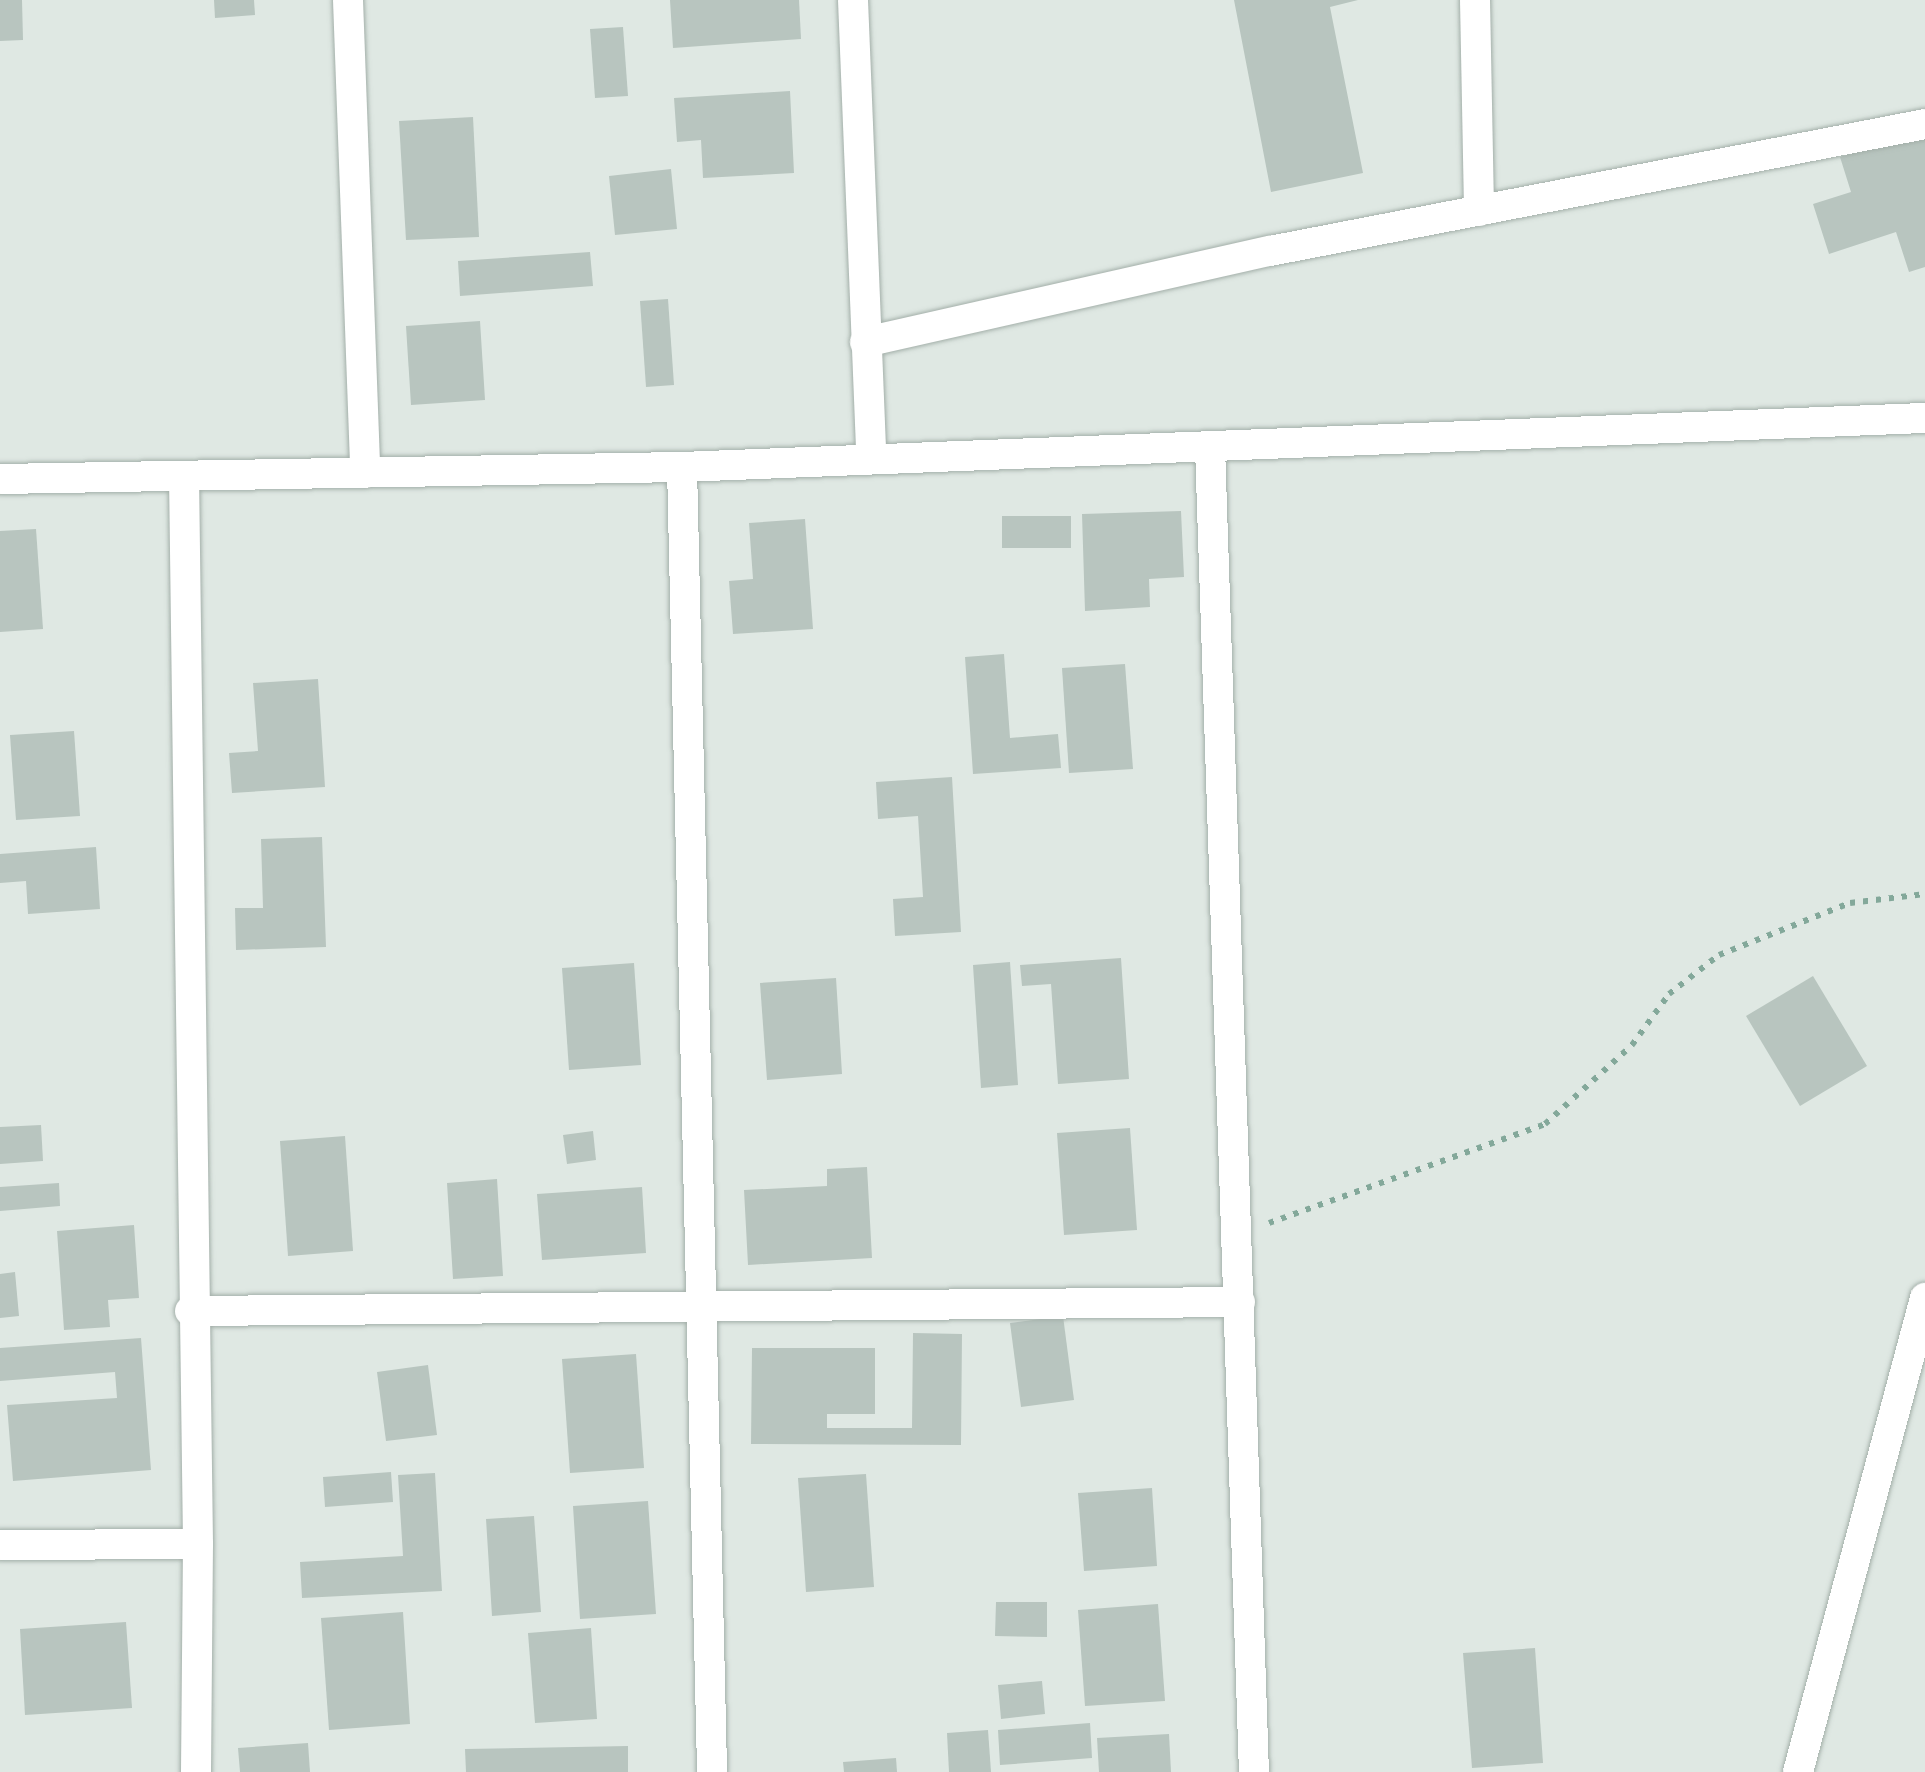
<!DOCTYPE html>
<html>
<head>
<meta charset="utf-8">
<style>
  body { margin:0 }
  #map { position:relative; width:1925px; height:1772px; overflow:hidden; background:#dfe8e3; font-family:"Sofia Sans Condensed",sans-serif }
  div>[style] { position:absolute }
  .building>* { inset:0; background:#b8c5bf }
  .path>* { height:6px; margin-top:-3px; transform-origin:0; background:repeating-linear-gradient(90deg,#83a89a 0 5px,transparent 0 13px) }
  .roads { filter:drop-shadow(0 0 2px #a3afa9) drop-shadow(0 0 2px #a3afa9) }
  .street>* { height:30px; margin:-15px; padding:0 15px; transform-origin:15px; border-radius:15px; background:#fff }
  span { translate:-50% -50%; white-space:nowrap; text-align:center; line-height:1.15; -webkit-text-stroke:10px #eff5f1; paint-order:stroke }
</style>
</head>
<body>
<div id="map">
  <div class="building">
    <div style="clip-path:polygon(0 0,22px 0,23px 40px,0 41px)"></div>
    <div style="clip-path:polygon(214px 0,254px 0,255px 15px,215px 18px)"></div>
    <div style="clip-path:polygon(670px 0,799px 0,801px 39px,673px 48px)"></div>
    <div style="clip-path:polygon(1234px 0,1358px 0,1330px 7px,1363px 173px,1271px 192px)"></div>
    <div style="clip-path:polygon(623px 27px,628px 96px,595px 98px,590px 29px)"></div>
    <div style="clip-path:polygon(790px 91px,794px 173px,703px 178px,701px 140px,677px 142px,674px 98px)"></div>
    <div style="clip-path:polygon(473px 117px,479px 237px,406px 240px,399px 121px)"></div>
    <div style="clip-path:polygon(1925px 130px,1925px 267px,1909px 272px,1896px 232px,1829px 254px,1813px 204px,1851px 192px,1840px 157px)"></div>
    <div style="clip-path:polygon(671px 169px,677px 229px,615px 235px,609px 176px)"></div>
    <div style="clip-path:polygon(590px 252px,593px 286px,460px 296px,458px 261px)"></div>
    <div style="clip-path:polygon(668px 299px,674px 385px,646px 387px,640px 301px)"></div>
    <div style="clip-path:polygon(480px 321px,485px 400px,411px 405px,406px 326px)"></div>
    <div style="clip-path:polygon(1181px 511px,1184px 577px,1149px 579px,1150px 607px,1085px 611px,1082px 514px)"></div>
    <div style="clip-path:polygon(1002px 516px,1071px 516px,1071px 548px,1002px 548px)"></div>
    <div style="clip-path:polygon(805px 519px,813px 629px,733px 634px,729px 581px,753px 579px,749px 523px)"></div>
    <div style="clip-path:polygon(36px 529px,43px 629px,0 632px,0 531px)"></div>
    <div style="clip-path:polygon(1004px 654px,1010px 738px,1058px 734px,1061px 768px,973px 774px,965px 657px)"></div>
    <div style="clip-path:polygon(1125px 664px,1133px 769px,1069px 773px,1062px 668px)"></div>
    <div style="clip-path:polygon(318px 679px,325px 787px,232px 793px,229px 753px,258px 751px,253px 683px)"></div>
    <div style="clip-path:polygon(74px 731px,80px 816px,16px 820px,10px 735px)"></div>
    <div style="clip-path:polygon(952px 777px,961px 932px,895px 936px,893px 899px,923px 897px,918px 816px,878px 819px,876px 782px)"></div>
    <div style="clip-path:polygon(322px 837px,326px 947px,236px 950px,235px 908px,263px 908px,261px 839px)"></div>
    <div style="clip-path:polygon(96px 847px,100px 909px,28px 914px,26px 881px,0 883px,0 854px)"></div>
    <div style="clip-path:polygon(1121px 958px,1129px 1079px,1058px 1084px,1051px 984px,1022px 986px,1020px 965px)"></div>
    <div style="clip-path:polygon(1010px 962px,1018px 1085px,981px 1088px,973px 965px)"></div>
    <div style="clip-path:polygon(634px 963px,641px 1065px,569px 1070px,562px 968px)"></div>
    <div style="clip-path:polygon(1813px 976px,1867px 1066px,1800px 1106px,1746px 1016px)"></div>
    <div style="clip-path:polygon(836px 978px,842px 1074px,767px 1080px,760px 983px)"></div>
    <div style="clip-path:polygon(41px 1125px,43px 1161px,0 1164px,0 1127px)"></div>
    <div style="clip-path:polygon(1130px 1128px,1137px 1230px,1064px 1235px,1057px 1133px)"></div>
    <div style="clip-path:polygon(593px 1131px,596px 1160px,567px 1164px,563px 1135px)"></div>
    <div style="clip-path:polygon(345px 1136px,353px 1251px,288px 1256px,280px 1141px)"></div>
    <div style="clip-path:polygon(867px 1167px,872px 1258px,748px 1265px,744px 1190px,827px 1186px,827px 1169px)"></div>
    <div style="clip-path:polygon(497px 1179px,503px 1276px,453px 1279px,447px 1183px)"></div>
    <div style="clip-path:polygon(59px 1183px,60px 1206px,0 1211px,0 1187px)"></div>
    <div style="clip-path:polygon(642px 1187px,646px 1253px,542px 1260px,537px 1194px)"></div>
    <div style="clip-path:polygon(134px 1225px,139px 1298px,108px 1300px,110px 1327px,64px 1330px,57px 1231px)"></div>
    <div style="clip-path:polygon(15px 1272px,19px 1316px,0 1318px,0 1274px)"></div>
    <div style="clip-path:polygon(1063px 1316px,1074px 1400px,1021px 1407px,1010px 1323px)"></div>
    <div style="clip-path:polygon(913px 1333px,962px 1334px,961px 1445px,751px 1444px,752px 1348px,875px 1348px,875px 1414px,827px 1414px,827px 1428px,912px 1428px)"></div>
    <div style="clip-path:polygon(141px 1338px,151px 1470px,13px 1481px,7px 1405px,117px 1398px,115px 1372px,0 1381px,0 1348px)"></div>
    <div style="clip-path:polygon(636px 1354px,644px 1468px,570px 1473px,562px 1359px)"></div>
    <div style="clip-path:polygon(428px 1365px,437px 1435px,386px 1441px,377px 1372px)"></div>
    <div style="clip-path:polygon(391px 1472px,393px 1502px,325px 1507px,323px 1477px)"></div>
    <div style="clip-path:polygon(435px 1473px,442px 1591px,302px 1598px,300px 1562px,403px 1556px,398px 1475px)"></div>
    <div style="clip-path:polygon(866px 1474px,874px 1587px,806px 1592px,798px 1478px)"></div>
    <div style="clip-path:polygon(1152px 1488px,1157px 1566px,1084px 1571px,1078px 1493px)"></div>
    <div style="clip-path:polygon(648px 1501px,656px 1614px,580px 1619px,573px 1506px)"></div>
    <div style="clip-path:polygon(534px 1516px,541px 1612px,492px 1616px,486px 1519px)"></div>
    <div style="clip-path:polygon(996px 1602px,1047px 1602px,1047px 1637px,995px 1636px)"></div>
    <div style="clip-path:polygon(1158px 1604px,1165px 1701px,1085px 1706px,1078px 1610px)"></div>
    <div style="clip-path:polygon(403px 1612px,410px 1724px,329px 1730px,321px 1618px)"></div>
    <div style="clip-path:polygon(126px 1622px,132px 1708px,25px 1715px,20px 1629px)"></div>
    <div style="clip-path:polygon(591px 1628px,597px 1719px,535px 1723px,528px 1633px)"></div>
    <div style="clip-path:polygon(1535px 1648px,1543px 1763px,1472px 1768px,1463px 1653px)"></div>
    <div style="clip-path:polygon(1042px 1681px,1045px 1714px,1001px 1719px,998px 1685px)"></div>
    <div style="clip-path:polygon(1090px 1723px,1092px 1758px,1000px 1765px,998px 1730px)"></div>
    <div style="clip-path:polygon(988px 1730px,991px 1772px,949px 1772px,947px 1733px)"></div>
    <div style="clip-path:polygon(1169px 1734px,1171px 1772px,1099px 1772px,1097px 1738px)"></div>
    <div style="clip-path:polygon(308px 1743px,310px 1772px,240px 1772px,238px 1748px)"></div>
    <div style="clip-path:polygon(628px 1746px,628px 1772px,466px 1772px,465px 1749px)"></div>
    <div style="clip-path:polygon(896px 1758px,897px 1772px,844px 1772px,843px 1762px)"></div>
  </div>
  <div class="path">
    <div style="left:1269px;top:1223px;width:293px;rotate:-19.7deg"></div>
    <div style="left:1545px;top:1124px;width:118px;rotate:-42.2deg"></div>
    <div style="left:1632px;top:1045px;width:63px;rotate:-54deg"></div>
    <div style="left:1669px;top:994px;width:63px;rotate:-38deg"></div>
    <div style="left:1719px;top:955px;width:141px;rotate:-21.7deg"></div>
    <div style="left:1850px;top:903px;width:76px;rotate:-6.8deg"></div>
  </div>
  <div class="roads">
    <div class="street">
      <div style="left:348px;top:0;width:473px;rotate:87.9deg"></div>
      <div style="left:853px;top:0;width:458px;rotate:87.7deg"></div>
      <div style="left:1475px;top:0;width:211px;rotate:88.9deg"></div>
      <div style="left:865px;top:342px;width:415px;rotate:-12.7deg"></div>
      <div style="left:1270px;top:251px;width:667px;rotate:-10.97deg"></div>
      <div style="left:1210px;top:447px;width:1326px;rotate:88.1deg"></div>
      <div style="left:682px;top:467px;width:1305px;rotate:88.68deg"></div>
      <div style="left:0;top:479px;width:682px;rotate:-1.01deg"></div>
      <div style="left:682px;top:467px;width:1244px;rotate:-2.26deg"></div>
      <div style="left:190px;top:1311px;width:1050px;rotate:-0.49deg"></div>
      <div style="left:0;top:1545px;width:198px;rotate:-0.3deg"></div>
      <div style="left:198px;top:1544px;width:1067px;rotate:-90.75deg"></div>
      <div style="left:196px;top:1772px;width:228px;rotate:-89.5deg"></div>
      <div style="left:1798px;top:1772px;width:491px;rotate:-75deg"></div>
    </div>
  </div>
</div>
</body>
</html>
